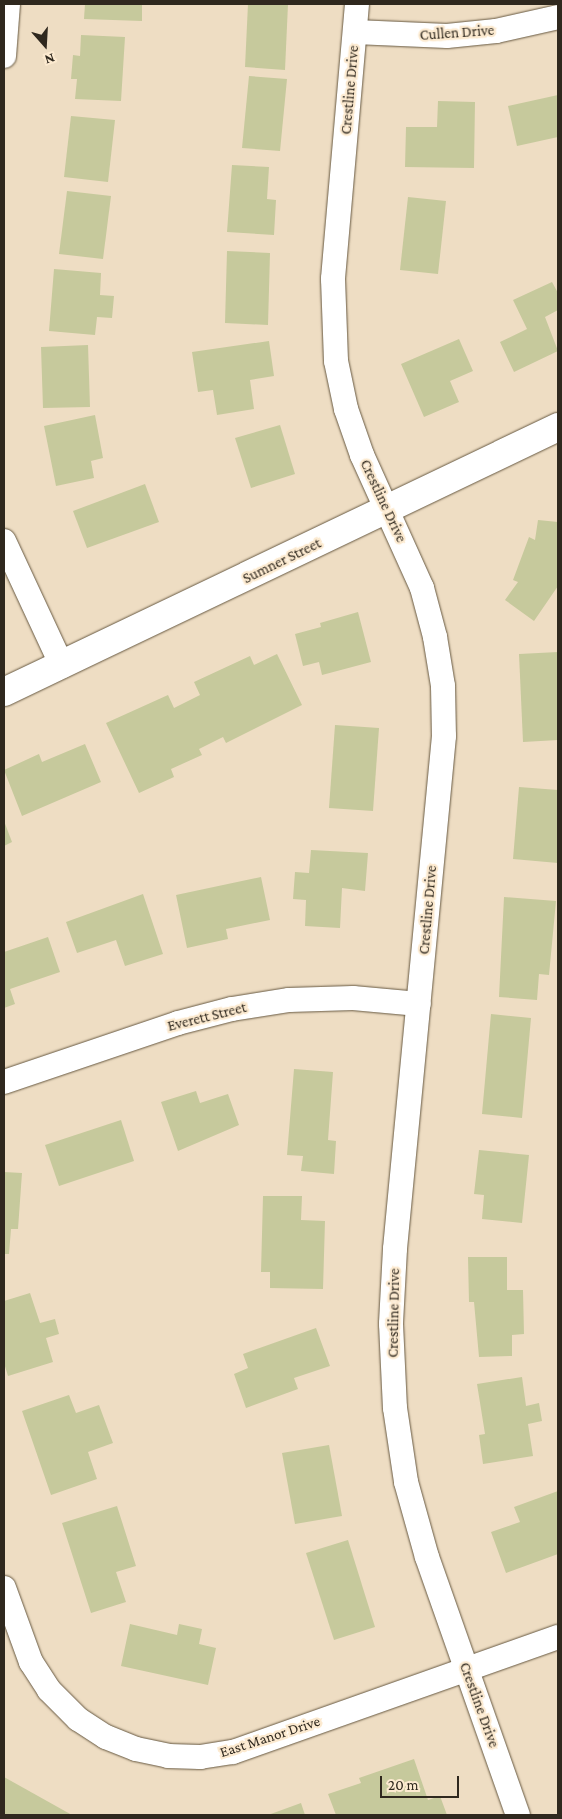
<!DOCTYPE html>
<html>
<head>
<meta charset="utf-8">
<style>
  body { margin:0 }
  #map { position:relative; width:562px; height:1819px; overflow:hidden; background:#eeddc3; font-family:"Crimson Pro",serif }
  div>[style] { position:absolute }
  .building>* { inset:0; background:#c6c99c }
  .roads { filter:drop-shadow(0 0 1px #675942) drop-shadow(0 0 1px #675942) }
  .minor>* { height:24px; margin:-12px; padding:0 12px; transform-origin:12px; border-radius:12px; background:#fff }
  .tertiary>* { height:28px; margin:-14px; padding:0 14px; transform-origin:14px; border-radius:14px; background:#fff }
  span { translate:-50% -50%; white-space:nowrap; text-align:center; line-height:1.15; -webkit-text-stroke:4.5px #fcead0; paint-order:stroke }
  .street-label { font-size:15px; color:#2f281e }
  .frame { position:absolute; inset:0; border:5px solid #2f281e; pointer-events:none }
  .north { position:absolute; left:20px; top:20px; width:50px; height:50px; -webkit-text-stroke:4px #fcead0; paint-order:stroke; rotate:161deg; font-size:14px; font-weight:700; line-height:20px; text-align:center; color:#2f281e }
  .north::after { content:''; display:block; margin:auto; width:18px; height:22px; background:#2f281e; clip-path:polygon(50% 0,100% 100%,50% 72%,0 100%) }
  .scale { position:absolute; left:380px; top:1776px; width:79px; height:22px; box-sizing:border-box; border:2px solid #2f281e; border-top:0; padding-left:6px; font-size:15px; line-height:18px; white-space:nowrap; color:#2f281e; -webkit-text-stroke:4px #fcead0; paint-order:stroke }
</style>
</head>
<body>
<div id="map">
  <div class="building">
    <div style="clip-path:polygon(85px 4px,142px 4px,142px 21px,84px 19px)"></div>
    <div style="clip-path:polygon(248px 4px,288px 4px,285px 70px,245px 67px)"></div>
    <div style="clip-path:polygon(81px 35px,125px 37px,121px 101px,75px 99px,77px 79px,71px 79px,73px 55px,80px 56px)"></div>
    <div style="clip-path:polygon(249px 76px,287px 79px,280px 151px,242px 148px)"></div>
    <div style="clip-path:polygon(558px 95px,558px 137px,517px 146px,508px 106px)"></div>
    <div style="clip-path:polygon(438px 101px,475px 102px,474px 168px,405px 167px,406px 127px,437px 127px)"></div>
    <div style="clip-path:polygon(71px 116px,115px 120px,108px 182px,64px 177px)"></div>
    <div style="clip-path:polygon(232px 165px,269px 167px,267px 199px,276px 200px,274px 235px,227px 232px)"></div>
    <div style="clip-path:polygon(67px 191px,111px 196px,103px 259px,59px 254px)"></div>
    <div style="clip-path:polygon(408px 197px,446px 201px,438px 274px,400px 270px)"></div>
    <div style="clip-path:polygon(227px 251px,270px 253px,268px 325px,225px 323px)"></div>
    <div style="clip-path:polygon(54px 269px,101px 273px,100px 295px,114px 296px,112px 318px,97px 317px,95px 335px,49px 331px)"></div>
    <div style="clip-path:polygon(552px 282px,558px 293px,558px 310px,545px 317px,558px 351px,514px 372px,500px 342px,527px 329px,513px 300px)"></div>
    <div style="clip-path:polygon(459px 339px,473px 371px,450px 381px,459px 402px,424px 417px,401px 364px)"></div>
    <div style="clip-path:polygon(269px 341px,274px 376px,250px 380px,254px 409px,217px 415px,213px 390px,198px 392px,192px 352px)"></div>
    <div style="clip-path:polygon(88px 345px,90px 407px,43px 408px,41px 347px)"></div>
    <div style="clip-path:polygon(95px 415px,103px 458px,91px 461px,94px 478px,56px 486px,44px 426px)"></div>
    <div style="clip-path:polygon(280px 425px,295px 474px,251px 488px,235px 438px)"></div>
    <div style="clip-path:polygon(145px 484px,159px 522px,87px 548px,73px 511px)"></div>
    <div style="clip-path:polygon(538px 520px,558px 522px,558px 586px,534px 621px,505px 600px,518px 582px,513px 580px,529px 537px,535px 540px)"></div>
    <div style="clip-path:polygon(358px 612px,371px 662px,322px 675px,319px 662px,303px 666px,295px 634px,321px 627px,320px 623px)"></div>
    <div style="clip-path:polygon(558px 652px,558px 740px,523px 742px,519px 654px)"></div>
    <div style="clip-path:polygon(277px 654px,302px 705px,226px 743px,223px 737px,199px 749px,202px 755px,171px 769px,174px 777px,139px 793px,106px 723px,168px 695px,174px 708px,200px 695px,194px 682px,250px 656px,254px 665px)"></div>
    <div style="clip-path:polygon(335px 725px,379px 728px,373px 811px,329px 808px)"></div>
    <div style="clip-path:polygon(85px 744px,101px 782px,22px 816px,4px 770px,39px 754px,42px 762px)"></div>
    <div style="clip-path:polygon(519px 787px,558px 790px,558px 863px,513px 859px)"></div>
    <div style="clip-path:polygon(4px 821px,12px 842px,4px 846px)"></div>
    <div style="clip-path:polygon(311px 850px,368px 853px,365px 891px,342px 888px,340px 928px,305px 926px,306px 900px,293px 899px,295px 872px,309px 873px)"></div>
    <div style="clip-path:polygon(261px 877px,270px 920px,226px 929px,228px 939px,187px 948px,176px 895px)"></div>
    <div style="clip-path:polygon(143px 894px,163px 954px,125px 966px,116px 940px,77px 953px,66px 922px)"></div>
    <div style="clip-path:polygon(504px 897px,556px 901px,549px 975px,539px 974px,537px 1000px,499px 997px)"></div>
    <div style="clip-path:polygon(48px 937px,60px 972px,10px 989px,15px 1004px,4px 1008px,4px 952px)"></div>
    <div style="clip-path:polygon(491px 1014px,531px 1018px,522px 1118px,482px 1114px)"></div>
    <div style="clip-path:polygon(294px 1069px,333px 1072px,328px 1140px,336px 1141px,334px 1174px,301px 1171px,303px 1156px,287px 1155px)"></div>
    <div style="clip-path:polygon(196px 1091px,200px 1103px,228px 1094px,239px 1125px,178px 1151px,161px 1102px)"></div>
    <div style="clip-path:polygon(121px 1120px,134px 1161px,59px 1186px,45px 1145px)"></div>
    <div style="clip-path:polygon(479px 1150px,529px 1155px,522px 1223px,482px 1219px,484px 1195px,474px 1194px)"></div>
    <div style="clip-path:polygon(4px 1172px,22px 1173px,18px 1229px,11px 1229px,9px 1254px,4px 1254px)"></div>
    <div style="clip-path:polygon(263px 1196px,302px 1196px,301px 1220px,325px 1221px,323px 1289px,270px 1288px,270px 1272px,261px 1272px)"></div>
    <div style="clip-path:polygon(468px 1257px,507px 1257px,507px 1290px,523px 1290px,524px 1334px,512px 1335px,512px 1356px,479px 1357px,474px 1302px,469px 1302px)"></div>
    <div style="clip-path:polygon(30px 1293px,40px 1323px,55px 1319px,59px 1334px,46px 1338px,53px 1362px,8px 1376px,4px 1363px,4px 1301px)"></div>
    <div style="clip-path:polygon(316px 1328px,330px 1366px,294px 1378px,298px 1389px,246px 1408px,234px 1374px,248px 1368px,243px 1354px)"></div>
    <div style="clip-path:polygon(522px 1377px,526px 1406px,539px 1403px,542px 1421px,528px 1424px,533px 1456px,483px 1464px,479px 1435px,485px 1434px,477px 1384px)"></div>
    <div style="clip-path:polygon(69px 1395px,76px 1413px,99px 1405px,113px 1443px,88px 1452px,97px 1479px,51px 1495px,22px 1411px)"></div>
    <div style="clip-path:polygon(329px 1445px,342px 1516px,295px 1524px,282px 1453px)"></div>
    <div style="clip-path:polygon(558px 1491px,558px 1554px,506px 1573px,491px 1532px,520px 1522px,514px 1507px)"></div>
    <div style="clip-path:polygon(117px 1506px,136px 1566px,116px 1572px,126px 1602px,91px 1613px,62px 1523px)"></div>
    <div style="clip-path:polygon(348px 1540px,375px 1627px,334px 1640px,306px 1553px)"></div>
    <div style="clip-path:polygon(130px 1624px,177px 1635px,179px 1624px,202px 1629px,199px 1644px,216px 1648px,208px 1685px,121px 1666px)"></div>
    <div style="clip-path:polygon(414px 1759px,428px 1800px,440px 1796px,447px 1815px,336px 1815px,328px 1794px,361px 1783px,359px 1778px)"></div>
    <div style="clip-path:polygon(4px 1777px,72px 1815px,4px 1815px)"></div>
    <div style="clip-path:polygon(301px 1803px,305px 1815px,268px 1815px)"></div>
  </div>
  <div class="roads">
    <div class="minor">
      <div style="left:357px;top:4px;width:276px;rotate:95deg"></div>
      <div style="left:333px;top:279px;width:82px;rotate:87.9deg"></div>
      <div style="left:336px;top:361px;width:49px;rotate:78.2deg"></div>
      <div style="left:346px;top:409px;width:49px;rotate:70.8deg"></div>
      <div style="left:362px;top:455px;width:146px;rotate:65.7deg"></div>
      <div style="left:422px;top:588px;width:51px;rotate:75.1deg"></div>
      <div style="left:435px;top:637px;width:50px;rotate:80.7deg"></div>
      <div style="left:443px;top:686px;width:50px;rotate:88.9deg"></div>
      <div style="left:444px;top:736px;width:515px;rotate:95.46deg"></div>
      <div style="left:395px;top:1249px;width:75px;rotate:93.1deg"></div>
      <div style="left:391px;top:1324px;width:84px;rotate:87.3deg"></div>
      <div style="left:395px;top:1408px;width:75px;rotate:81.5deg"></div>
      <div style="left:406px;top:1482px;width:78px;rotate:74.4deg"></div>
      <div style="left:427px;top:1557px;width:274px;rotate:70.6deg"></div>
      <div style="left:355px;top:32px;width:92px;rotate:2.5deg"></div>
      <div style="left:447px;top:36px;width:49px;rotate:-5.8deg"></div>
      <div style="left:496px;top:31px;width:64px;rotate:-12.7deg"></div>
      <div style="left:4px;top:56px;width:52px;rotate:-85.6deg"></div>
      <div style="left:4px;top:541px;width:138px;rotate:65.1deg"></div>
      <div style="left:4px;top:1082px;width:184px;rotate:-18.7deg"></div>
      <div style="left:178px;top:1023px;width:56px;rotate:-14.5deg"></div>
      <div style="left:232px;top:1009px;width:58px;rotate:-9deg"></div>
      <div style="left:289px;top:1000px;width:64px;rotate:-1.8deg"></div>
      <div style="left:353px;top:998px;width:66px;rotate:5.2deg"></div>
      <div style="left:4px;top:1588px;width:79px;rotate:70deg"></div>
      <div style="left:31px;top:1662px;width:33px;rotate:57deg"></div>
      <div style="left:49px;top:1690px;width:41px;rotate:45deg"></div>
      <div style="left:78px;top:1719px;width:33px;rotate:33deg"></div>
      <div style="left:106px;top:1737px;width:32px;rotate:22deg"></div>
      <div style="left:136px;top:1749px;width:33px;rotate:12deg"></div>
      <div style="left:168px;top:1756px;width:32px;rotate:2deg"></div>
      <div style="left:200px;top:1757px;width:33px;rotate:-9deg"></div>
      <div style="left:233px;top:1752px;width:345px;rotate:-19.5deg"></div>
    </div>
    <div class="tertiary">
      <div style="left:4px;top:692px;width:614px;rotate:-25.56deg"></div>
    </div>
  </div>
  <div class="street-label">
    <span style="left:457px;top:33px;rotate:-4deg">Cullen Drive</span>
    <span style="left:350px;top:90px;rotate:-85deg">Crestline Drive</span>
    <span style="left:383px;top:501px;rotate:65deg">Crestline Drive</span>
    <span style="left:282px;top:561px;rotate:-26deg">Sumner Street</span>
    <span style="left:428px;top:910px;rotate:-85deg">Crestline Drive</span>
    <span style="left:207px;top:1017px;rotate:-14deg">Everett Street</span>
    <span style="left:394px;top:1313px;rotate:-89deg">Crestline Drive</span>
    <span style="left:479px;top:1705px;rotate:70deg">Crestline Drive</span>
    <span style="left:270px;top:1737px;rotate:-18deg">East Manor Drive</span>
  </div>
  <div class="frame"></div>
  <div class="north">N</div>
  <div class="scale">20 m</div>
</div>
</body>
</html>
